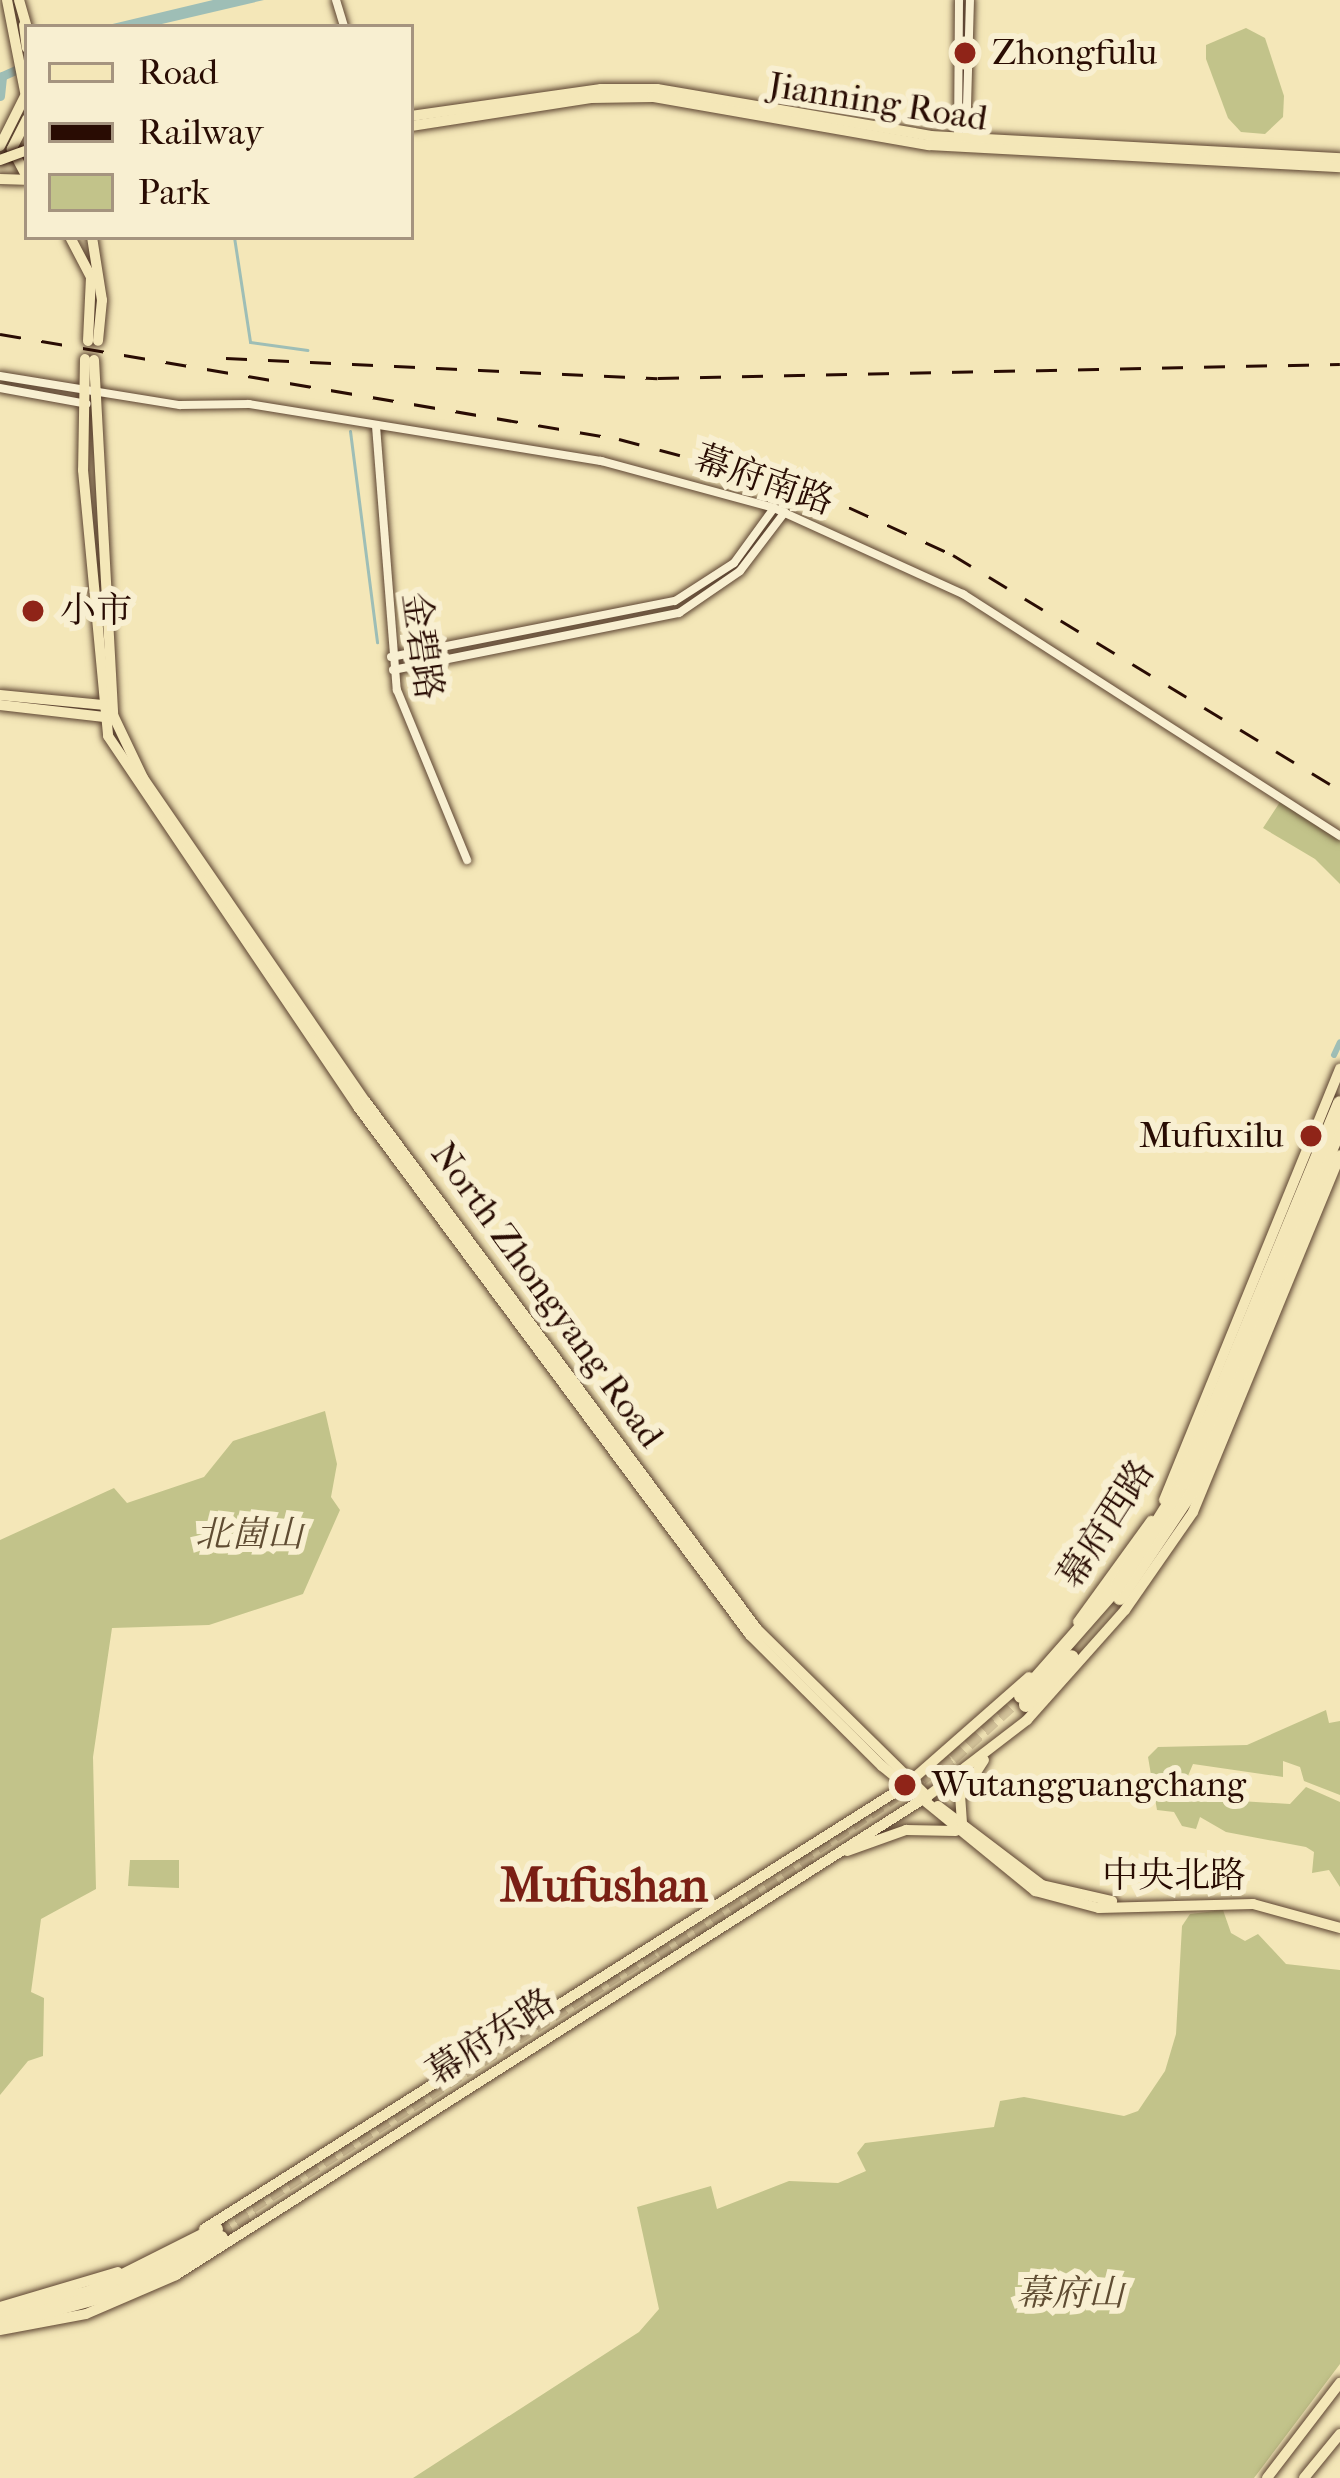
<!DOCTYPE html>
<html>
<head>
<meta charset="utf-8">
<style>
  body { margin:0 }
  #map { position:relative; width:1340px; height:2478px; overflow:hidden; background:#f4e7b8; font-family:"IM FELL French Canon","Noto Serif SC",serif }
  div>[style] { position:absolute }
  .green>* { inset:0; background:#c2c38a }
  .water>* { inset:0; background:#9ebeb6 }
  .stream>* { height:3px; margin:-1.5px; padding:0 1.5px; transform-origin:1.5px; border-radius:1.5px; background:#9ebeb6 }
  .canal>* { height:6px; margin:-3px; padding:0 3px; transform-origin:3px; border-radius:3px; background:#9ebeb6 }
  .river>* { height:9px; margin:-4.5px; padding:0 4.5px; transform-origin:4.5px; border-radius:4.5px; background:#9ebeb6 }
  .highway-tunnel>* { height:14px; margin-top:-7px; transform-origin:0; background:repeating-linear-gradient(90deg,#d6c69d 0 14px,transparent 0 21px) }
  .roads { filter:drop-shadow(0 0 3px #5c4330) drop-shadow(0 0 3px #5c4330) }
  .minor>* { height:8px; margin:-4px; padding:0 4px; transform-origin:4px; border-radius:4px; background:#f8efd1 }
  .major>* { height:10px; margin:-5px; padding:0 5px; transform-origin:5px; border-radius:5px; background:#f4e7b8 }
  .highway>* { height:14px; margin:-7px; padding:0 7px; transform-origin:7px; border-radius:7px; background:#f4e7b8 }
  .rail>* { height:3px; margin-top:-1.5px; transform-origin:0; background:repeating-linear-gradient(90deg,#290c03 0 21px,transparent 0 42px) }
  .bridges { filter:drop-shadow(0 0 3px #290c03) drop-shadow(0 0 3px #290c03) }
  .major-bridge>* { height:10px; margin:-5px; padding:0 5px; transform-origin:5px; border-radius:5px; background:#f4e7b8 }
  .dots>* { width:33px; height:33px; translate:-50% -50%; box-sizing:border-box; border:6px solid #f8efd1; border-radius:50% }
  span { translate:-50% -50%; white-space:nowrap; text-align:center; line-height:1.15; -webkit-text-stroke:12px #f8efd1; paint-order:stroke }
  .poi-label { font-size:36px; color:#290c03 }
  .left { translate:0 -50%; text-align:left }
  .right { translate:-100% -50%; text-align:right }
  .street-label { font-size:36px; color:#290c03 }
  .park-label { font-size:36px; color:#5f4c32; font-style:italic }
  .district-label { font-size:48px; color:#7a1f14; font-weight:700 }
  .legend { position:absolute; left:24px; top:24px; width:390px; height:216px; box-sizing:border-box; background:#f8efd1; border:3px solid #a5947f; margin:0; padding:15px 21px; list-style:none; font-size:36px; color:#290c03 }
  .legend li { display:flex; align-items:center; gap:24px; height:60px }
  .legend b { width:60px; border:3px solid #a5947f }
</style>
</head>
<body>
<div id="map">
  <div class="green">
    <div style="clip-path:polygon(1246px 28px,1265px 38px,1284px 96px,1283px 117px,1265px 134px,1241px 132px,1228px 118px,1206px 59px,1206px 45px)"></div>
    <div style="clip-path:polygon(1280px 802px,1340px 838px,1340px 884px,1315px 859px,1263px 828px)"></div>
    <div style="clip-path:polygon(325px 1411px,337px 1464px,331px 1497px,340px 1510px,303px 1594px,209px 1625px,112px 1628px,93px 1757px,96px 1889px,41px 1919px,31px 1992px,44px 1998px,43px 2056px,28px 2061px,0 2095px,0 1540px,114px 1488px,127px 1503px,204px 1477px,233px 1441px)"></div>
    <div style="clip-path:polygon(1326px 1710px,1329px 1723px,1340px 1721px,1340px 1795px,1304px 1781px,1300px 1767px,1283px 1761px,1283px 1777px,1193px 1764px,1185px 1783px,1191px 1798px,1290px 1804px,1306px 1787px,1340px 1802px,1340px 1887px,1329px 1870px,1312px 1873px,1314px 1852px,1306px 1847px,1226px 1832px,1200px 1817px,1196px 1829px,1182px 1826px,1174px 1812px,1157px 1810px,1148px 1757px,1158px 1747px,1247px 1745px)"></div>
    <div style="clip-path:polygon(130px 1860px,179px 1860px,179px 1888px,128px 1886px)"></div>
    <div style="clip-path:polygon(1223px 1910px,1231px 1933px,1245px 1941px,1258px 1934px,1286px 1964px,1340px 1970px,1340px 2364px,1254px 2478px,413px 2478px,639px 2332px,659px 2309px,637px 2207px,711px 2186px,717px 2209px,789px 2181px,838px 2183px,866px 2171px,857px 2153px,865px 2143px,994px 2127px,1000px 2101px,1024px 2097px,1124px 2116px,1138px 2111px,1165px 2071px,1176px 2034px,1182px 1926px,1190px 1914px)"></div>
  </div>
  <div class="water">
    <div style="clip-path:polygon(213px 0,264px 0,149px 27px,100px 27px)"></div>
  </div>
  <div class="stream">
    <div style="left:234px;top:237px;width:106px;rotate:81.3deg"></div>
    <div style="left:250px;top:342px;width:58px;rotate:8deg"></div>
    <div style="left:350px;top:431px;width:213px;rotate:82.7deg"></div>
  </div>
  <div class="canal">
    <div style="left:1334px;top:1055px;width:14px;rotate:-65deg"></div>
  </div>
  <div class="river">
    <div style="left:0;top:96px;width:20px;rotate:-84deg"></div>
    <div style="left:2px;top:76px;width:27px;rotate:-24deg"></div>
  </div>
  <div class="highway-tunnel">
    <div style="left:799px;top:1859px;width:183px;rotate:-33.4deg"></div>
    <div style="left:952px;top:1758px;width:93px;rotate:-41.9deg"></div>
    <div style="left:660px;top:1957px;width:181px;rotate:-31.9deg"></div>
    <div style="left:216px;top:2229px;width:530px;rotate:-32.43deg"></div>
    <div style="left:221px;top:2238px;width:43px;rotate:-32.6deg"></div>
  </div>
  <div class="roads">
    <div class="minor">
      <div style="left:336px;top:0;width:28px;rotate:73deg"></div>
      <div style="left:958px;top:142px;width:142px;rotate:-89.6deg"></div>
      <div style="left:966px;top:142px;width:142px;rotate:-88.4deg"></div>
      <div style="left:0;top:376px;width:182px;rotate:9.2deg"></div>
      <div style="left:180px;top:405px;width:69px;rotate:-0.8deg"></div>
      <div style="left:249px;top:404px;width:357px;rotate:9.2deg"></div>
      <div style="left:601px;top:461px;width:179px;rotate:15.2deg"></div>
      <div style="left:774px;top:508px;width:208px;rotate:24.5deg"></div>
      <div style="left:963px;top:594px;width:448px;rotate:32.7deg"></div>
      <div style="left:0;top:388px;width:88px;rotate:10.4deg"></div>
      <div style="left:376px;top:426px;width:265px;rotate:85.5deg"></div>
      <div style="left:397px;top:690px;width:184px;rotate:67.6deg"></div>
      <div style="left:391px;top:657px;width:289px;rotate:-11.2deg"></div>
      <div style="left:675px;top:601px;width:70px;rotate:-32.8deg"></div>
      <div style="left:734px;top:563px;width:68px;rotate:-54deg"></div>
      <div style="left:393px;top:670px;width:292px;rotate:-11.3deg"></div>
      <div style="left:679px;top:613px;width:74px;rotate:-34.5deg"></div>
      <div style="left:740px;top:571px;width:74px;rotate:-52.7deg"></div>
    </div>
    <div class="major">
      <div style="left:7px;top:0;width:104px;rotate:78.9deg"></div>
      <div style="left:19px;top:0;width:29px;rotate:74deg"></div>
      <div style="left:24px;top:25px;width:23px;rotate:83deg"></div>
      <div style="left:411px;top:116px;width:192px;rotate:-8.1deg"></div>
      <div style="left:601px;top:89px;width:56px"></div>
      <div style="left:657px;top:89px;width:278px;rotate:9.7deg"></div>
      <div style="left:931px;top:136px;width:410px;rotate:3.1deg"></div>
      <div style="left:27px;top:119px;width:34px;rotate:117deg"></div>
      <div style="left:12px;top:149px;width:32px;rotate:62deg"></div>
      <div style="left:411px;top:126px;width:182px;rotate:-8.8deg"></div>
      <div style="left:591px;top:98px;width:62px;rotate:-0.9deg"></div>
      <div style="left:653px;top:97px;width:280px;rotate:9.9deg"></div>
      <div style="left:929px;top:145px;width:412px;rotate:3.1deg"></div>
      <div style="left:0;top:146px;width:56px;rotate:-63.4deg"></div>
      <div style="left:0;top:179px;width:24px;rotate:2deg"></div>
      <div style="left:70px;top:237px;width:45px;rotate:62.3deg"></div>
      <div style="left:91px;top:277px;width:64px;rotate:92.7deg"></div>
      <div style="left:92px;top:237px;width:64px;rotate:81deg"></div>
      <div style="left:102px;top:300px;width:41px;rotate:95.6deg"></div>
      <div style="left:85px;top:359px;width:111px;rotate:91deg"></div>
      <div style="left:83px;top:470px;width:267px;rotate:84.6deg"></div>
      <div style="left:108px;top:736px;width:447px;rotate:56deg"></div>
      <div style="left:358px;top:1107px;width:658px;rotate:53.41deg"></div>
      <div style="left:750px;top:1635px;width:186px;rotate:44.8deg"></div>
      <div style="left:882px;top:1766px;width:198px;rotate:39.2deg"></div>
      <div style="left:1035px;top:1891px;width:66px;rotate:14.9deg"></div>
      <div style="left:1099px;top:1908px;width:154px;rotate:-1.5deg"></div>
      <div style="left:1253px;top:1904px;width:90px;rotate:15.4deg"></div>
      <div style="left:94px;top:360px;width:356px;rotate:86.9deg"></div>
      <div style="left:113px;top:715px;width:70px;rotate:64.5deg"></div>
      <div style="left:143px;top:778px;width:393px;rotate:55.5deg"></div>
      <div style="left:366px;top:1102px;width:656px;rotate:53.43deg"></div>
      <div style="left:757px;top:1629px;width:234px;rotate:44.5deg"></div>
      <div style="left:0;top:695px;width:103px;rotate:5.5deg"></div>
      <div style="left:0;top:705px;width:105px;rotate:6.6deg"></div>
      <div style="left:1164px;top:1500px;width:466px;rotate:-67.8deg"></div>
      <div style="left:1078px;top:1622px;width:125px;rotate:-54.1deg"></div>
      <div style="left:938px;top:1806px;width:131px;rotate:37.2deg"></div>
      <div style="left:1042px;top:1885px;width:72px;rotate:12.9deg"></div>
      <div style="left:962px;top:1823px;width:26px;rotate:-94deg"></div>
      <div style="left:960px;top:1797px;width:44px;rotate:-57deg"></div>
      <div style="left:847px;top:1851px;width:63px;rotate:-19.6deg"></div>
      <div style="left:906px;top:1830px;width:50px;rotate:1.1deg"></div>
      <div style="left:204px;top:2229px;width:829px;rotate:-32.29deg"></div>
      <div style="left:905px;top:1786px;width:165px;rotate:-41.3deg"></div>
      <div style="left:0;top:2307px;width:123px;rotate:-16.5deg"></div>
      <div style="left:0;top:2330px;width:87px;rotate:-10.5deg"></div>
      <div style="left:86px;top:2314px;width:98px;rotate:-23.4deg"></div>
      <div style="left:176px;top:2275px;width:892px;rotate:-32.5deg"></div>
      <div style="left:928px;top:1796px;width:125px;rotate:-37.5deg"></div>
      <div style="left:1027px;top:1720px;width:147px;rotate:-48.3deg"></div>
      <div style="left:1125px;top:1610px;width:119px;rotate:-55.2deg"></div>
      <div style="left:1193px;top:1512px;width:386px;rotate:-67.6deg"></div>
      <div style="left:1267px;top:2478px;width:120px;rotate:-52.5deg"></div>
      <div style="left:1304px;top:2478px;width:57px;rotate:-50.7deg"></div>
    </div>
    <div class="highway">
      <div style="left:1120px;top:1598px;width:124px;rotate:-56.2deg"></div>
      <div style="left:1189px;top:1495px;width:398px;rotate:-67.7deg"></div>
      <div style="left:1021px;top:1696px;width:145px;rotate:-48.6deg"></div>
      <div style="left:1117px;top:1587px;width:124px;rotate:-57.8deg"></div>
      <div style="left:1183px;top:1482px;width:410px;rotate:-67.5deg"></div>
      <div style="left:1026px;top:1705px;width:66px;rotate:-46.2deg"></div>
      <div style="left:0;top:2314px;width:91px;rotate:-13.3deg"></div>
      <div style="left:89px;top:2293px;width:142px;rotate:-26.7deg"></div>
      <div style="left:0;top:2324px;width:129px;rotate:-15.3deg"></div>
      <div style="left:124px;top:2290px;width:110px;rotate:-28.2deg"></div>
    </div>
  </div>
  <div class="rail">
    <div style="left:0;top:334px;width:628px;rotate:9.63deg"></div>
    <div style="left:619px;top:439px;width:199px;rotate:14.9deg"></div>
    <div style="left:811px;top:490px;width:156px;rotate:24.6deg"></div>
    <div style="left:953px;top:555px;width:453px;rotate:31.3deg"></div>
    <div style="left:226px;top:358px;width:432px;rotate:2.7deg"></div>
    <div style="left:658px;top:378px;width:682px;rotate:-1.18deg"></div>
  </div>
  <div class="bridges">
    <div class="major-bridge">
      <div style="left:0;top:160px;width:29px;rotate:-20deg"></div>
    </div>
  </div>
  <div class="dots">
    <div style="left:965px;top:53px;background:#8f2418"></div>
    <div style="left:33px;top:611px;background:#8f2418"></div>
    <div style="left:1311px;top:1136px;background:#8f2418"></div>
    <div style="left:905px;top:1785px;background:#8f2418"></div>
  </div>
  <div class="poi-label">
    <span class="left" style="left:992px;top:53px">Zhongfulu</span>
    <span class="left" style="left:60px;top:611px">小市</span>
    <span class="right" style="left:1284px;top:1136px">Mufuxilu</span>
    <span class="left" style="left:932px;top:1785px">Wutangguangchang</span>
  </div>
  <div class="street-label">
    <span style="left:878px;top:102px;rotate:9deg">Jianning Road</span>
    <span style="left:764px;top:480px;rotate:19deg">幕府南路</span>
    <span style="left:422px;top:646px;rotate:82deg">金碧路</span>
    <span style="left:547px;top:1295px;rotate:54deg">North Zhongyang Road</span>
    <span style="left:1106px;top:1524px;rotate:-57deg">幕府西路</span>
    <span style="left:1174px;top:1876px">中央北路</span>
    <span style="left:491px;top:2037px;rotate:-33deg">幕府东路</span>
  </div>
  <div class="park-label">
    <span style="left:249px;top:1535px">北崮山</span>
    <span style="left:1070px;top:2294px">幕府山</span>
  </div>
  <div class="district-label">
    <span style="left:604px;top:1886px">Mufushan</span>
  </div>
  <ul class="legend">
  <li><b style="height:15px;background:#f4e7b8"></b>Road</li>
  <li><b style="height:15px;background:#290c03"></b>Railway</li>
  <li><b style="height:33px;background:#c2c38a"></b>Park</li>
  </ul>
</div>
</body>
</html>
